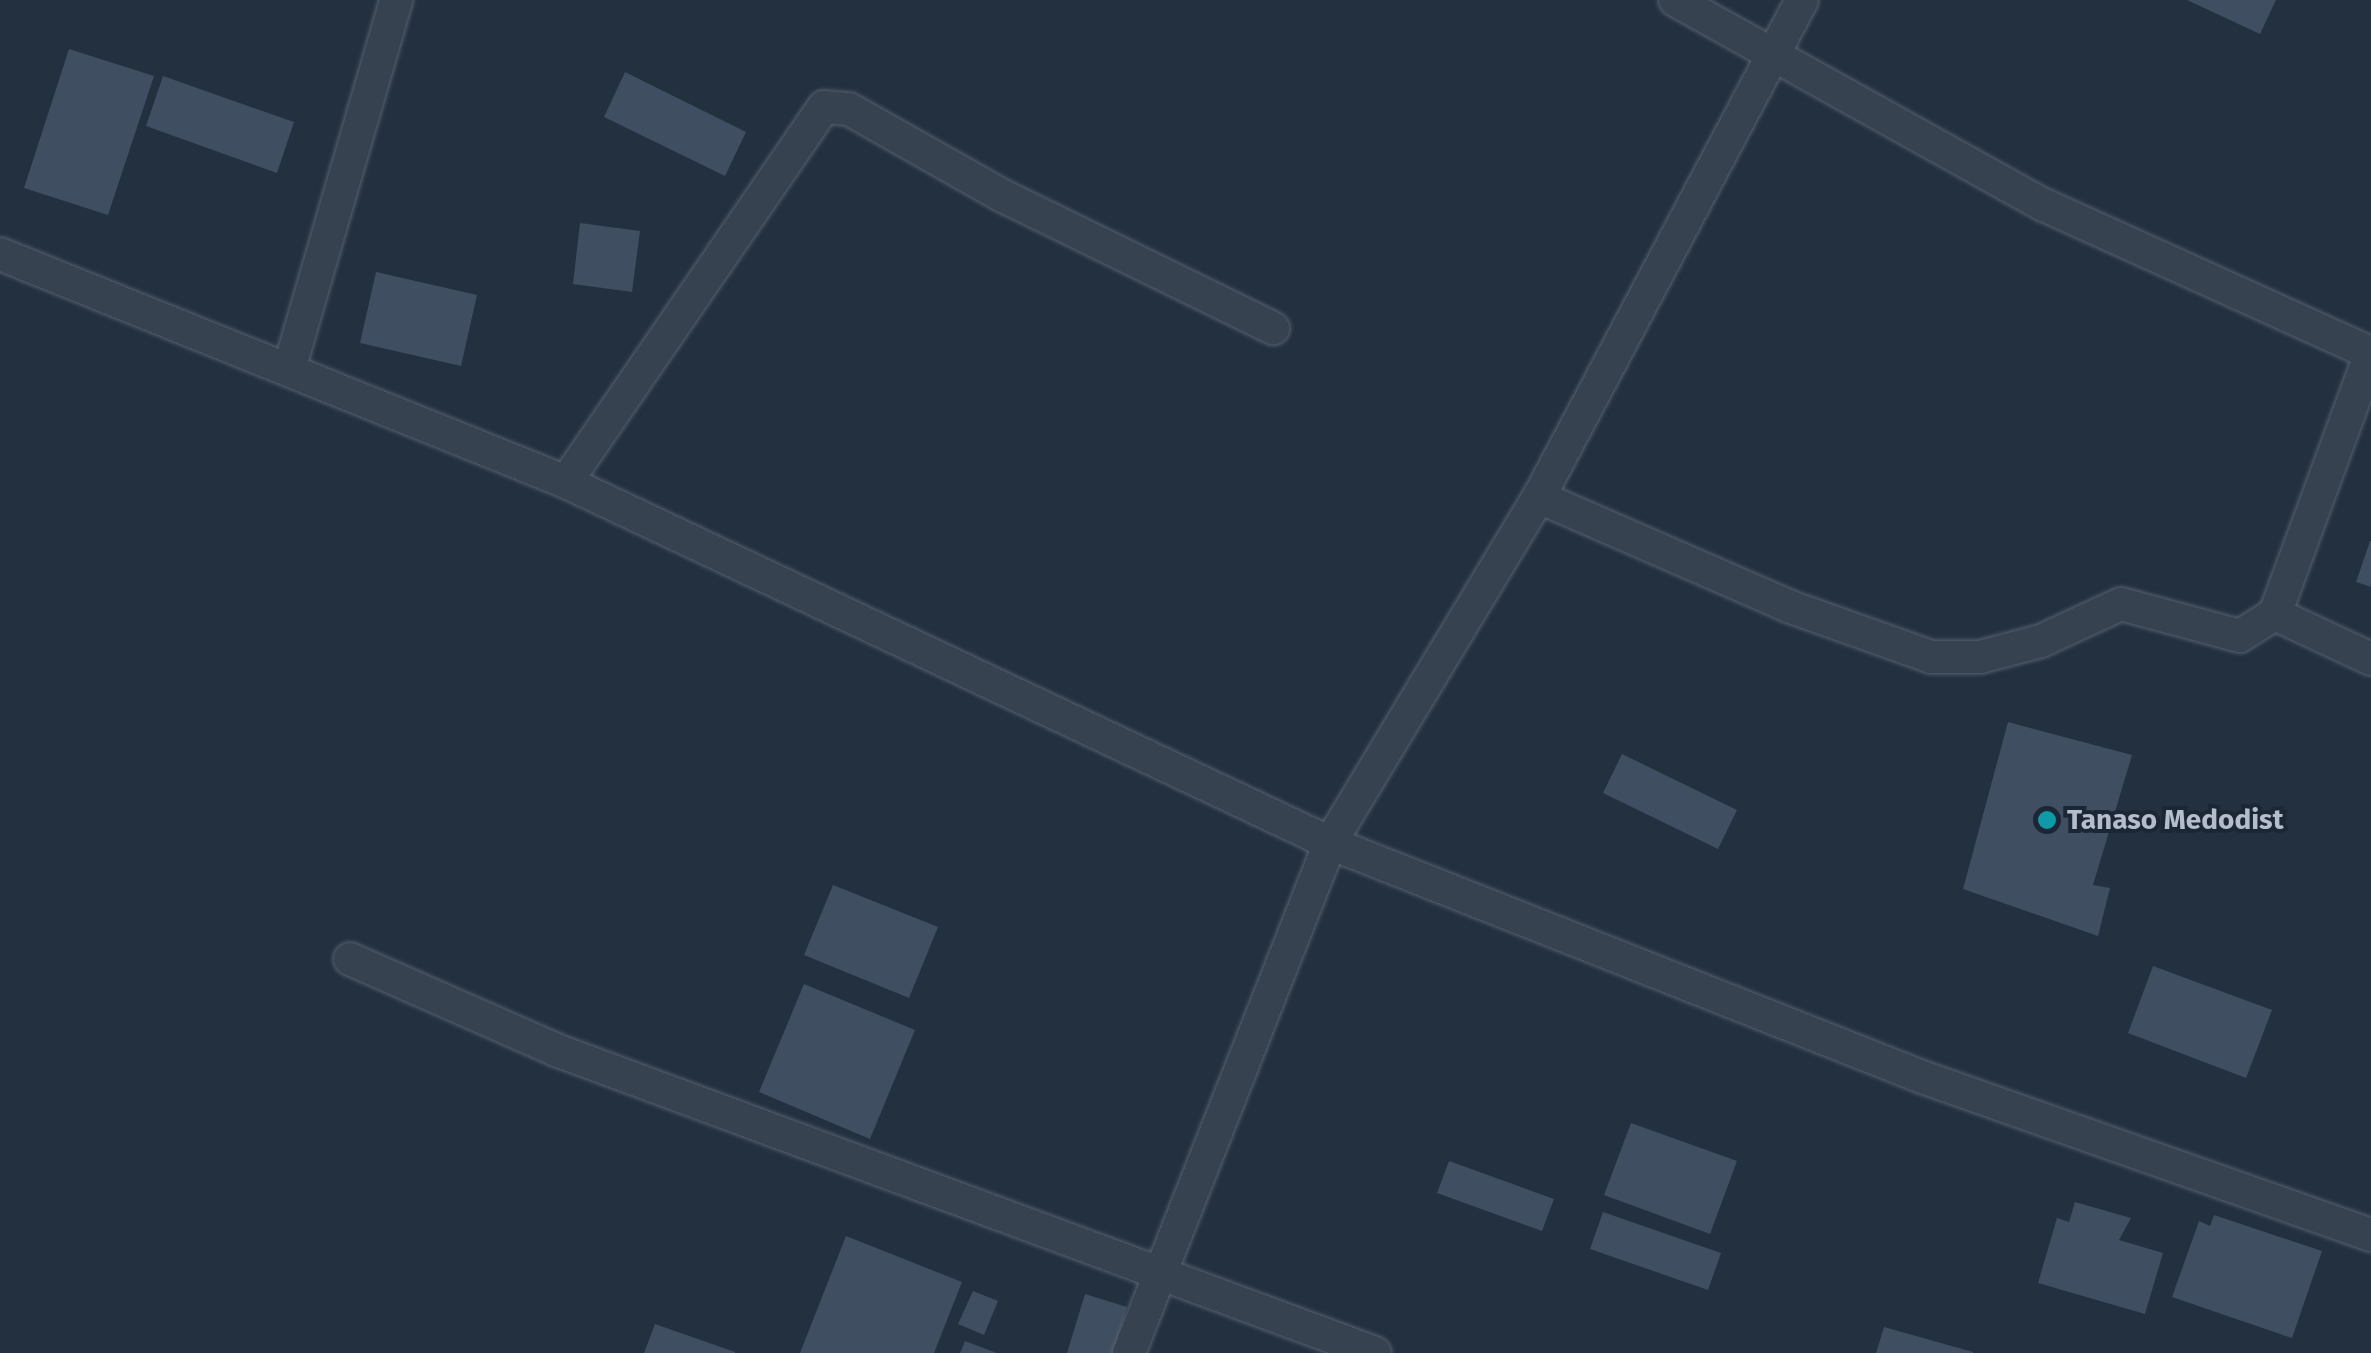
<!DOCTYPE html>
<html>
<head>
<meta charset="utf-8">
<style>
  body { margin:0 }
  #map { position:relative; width:2371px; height:1353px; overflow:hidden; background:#233040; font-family:"Fira Sans",sans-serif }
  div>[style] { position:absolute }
  .building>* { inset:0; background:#3f4e60 }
  .roads { filter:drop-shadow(0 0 2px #55606e) drop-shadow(0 0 2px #55606e) }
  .minor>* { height:32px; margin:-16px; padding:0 16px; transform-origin:16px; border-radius:16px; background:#374250 }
  .dots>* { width:28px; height:28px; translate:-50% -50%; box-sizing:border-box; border:5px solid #1c2735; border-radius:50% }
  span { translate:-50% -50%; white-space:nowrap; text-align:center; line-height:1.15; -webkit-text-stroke:8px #1c2735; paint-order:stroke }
  .poi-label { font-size:28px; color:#b4bdcb; font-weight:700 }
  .left { translate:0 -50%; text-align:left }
</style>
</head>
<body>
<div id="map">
  <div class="building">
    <div style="clip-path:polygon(2187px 0,2276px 0,2260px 34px)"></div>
    <div style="clip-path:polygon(69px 49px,154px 76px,108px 215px,24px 188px)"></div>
    <div style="clip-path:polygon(625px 72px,746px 132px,725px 176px,604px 117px)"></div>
    <div style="clip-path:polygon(163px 76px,294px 122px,277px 173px,146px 126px)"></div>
    <div style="clip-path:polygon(580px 223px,640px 231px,632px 292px,573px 284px)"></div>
    <div style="clip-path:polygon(376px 272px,477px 295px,461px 366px,360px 343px)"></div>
    <div style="clip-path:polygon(2370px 541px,2371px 541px,2371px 587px,2356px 582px)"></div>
    <div style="clip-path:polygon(2008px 722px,2132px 755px,2093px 885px,2110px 888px,2098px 936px,1963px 889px)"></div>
    <div style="clip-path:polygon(1622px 754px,1737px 810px,1718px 849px,1603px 793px)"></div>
    <div style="clip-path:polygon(833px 885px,938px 927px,909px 998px,804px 955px)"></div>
    <div style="clip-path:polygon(2153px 966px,2272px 1010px,2246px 1078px,2128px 1033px)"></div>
    <div style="clip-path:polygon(804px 984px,915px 1030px,870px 1139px,759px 1092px)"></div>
    <div style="clip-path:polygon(1631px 1123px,1737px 1161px,1710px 1234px,1604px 1195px)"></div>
    <div style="clip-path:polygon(1449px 1161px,1554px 1199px,1542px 1231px,1437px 1193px)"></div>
    <div style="clip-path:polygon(2075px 1202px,2131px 1218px,2119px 1240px,2163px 1253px,2145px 1314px,2038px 1283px,2057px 1218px,2069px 1222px)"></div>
    <div style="clip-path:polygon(1603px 1212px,1721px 1253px,1708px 1290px,1590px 1249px)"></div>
    <div style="clip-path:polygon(2214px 1215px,2322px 1251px,2292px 1338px,2172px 1297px,2199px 1221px,2210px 1226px)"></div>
    <div style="clip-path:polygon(846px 1236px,962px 1282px,934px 1353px,800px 1353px)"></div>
    <div style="clip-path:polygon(973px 1291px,998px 1301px,984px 1335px,958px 1324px)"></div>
    <div style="clip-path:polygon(1085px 1294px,1127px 1307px,1113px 1353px,1067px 1353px)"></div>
    <div style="clip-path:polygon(655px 1324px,735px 1352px,735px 1353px,644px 1353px)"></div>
    <div style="clip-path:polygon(1884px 1327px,1973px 1352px,1973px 1353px,1876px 1353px)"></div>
    <div style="clip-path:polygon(965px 1341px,997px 1353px,960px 1353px)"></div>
  </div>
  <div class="roads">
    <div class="minor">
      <div style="left:1675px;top:0;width:422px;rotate:29.1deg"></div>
      <div style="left:2044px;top:205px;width:359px;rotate:24.4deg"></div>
      <div style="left:0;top:254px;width:610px;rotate:21.94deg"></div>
      <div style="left:566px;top:482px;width:845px;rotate:25.29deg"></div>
      <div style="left:1330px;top:843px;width:637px;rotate:21.57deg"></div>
      <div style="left:1922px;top:1077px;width:476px;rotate:19.4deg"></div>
      <div style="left:2371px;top:353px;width:278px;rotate:110.2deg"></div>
      <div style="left:2275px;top:614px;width:106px;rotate:25.1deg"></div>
      <div style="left:290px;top:366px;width:381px;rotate:-73.8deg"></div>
      <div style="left:566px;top:482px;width:455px;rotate:-55.5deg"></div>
      <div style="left:824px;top:107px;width:25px;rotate:5deg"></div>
      <div style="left:849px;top:109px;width:177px;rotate:29.5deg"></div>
      <div style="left:1003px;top:196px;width:301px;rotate:26.1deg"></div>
      <div style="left:1539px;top:497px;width:272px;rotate:23.6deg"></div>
      <div style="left:1788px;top:606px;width:152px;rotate:19.6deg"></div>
      <div style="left:1931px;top:657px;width:49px"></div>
      <div style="left:1980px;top:657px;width:63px;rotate:-14.7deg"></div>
      <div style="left:2041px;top:641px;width:88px;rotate:-24.8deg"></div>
      <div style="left:2121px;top:604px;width:123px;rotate:15.1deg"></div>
      <div style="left:2240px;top:636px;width:41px;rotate:-32.2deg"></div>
      <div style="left:350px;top:959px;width:225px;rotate:23.8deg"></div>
      <div style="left:556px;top:1050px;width:873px;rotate:20.3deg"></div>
      <div style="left:1129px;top:1353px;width:548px;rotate:-68.49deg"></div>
      <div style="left:1330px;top:843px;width:404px;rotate:-58.9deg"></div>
      <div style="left:1539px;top:497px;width:562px;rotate:-62.11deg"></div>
    </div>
  </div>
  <div class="dots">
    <div style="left:2047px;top:820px;background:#0f9aa8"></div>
  </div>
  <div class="poi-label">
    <span class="left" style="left:2067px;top:820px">Tanaso Medodist</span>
  </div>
</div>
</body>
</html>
